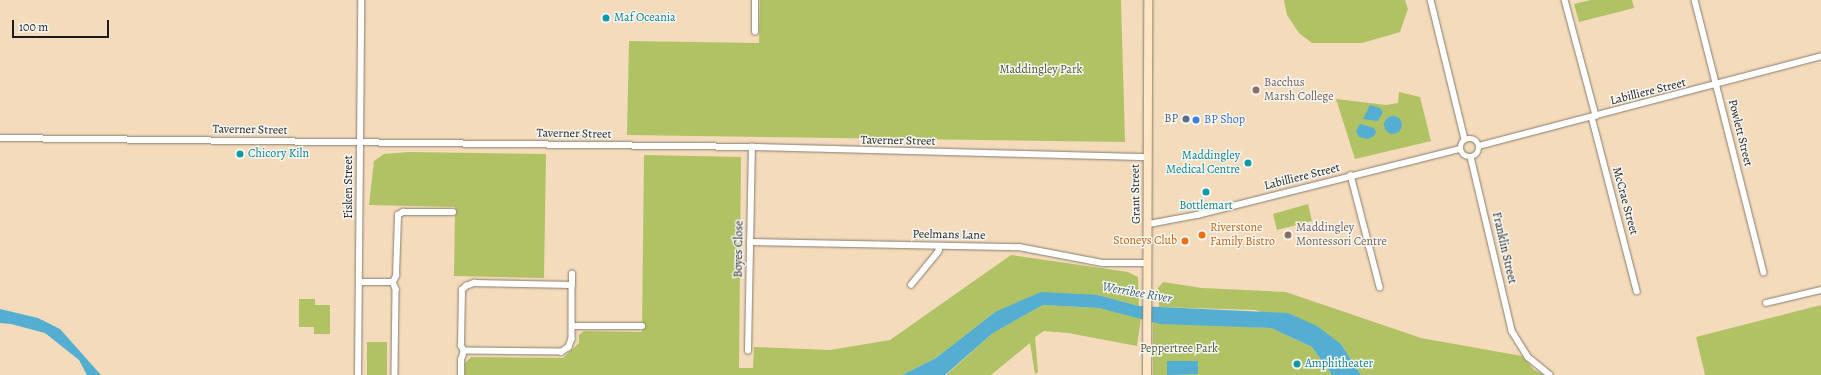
<!DOCTYPE html>
<html>
<head>
<meta charset="utf-8">
<style>
  body { margin:0 }
  #map { position:relative; width:1821px; height:375px; overflow:hidden; background:#f3dbbc; font-family:Alegreya,serif }
  div>[style] { position:absolute }
  .green>* { inset:0; background:#b1c265 }
  .water>* { inset:0; background:#54aed2 }
  .round { border-radius:50% }
  .roads { filter:drop-shadow(0 0 1px #887c6c) drop-shadow(0 0 1px #887c6c) }
  .minor>* { height:5.5px; margin:-2.75px; padding:0 2.75px; transform-origin:2.75px; border-radius:2.75px; background:#fff }
  .minor>.ring { margin:-2.75px; padding:0; box-sizing:content-box; background:none; border:5.5px solid #fff; border-radius:50% }
  .secondary>* { height:8px; margin:-4px; padding:0 4px; transform-origin:4px; border-radius:4px; background:#fde5c5 }
  .dots>* { width:11px; height:11px; translate:-50% -50%; box-sizing:border-box; border:2px solid #f6f6f2; border-radius:50% }
  span { translate:-50% -50%; white-space:nowrap; text-align:center; line-height:1.15; -webkit-text-stroke:3px #f6f6f2; paint-order:stroke }
  .culture-label { font-size:12px; color:#0d838f }
  .left { translate:0 -50%; text-align:left }
  .right { translate:-100% -50%; text-align:right }
  .park-label { font-size:12px; color:#505636 }
  .education-label { font-size:12px; color:#785e54 }
  .street-label { font-size:12px; color:#1c1c1c }
  .service-label { font-size:12px; color:#4e5e75 }
  .shop-label { font-size:12px; color:#366cbe }
  .food-label { font-size:12px; color:#c56008 }
  .water-label { font-size:13px; color:#355e6e; font-style:italic }
  .scale { position:absolute; left:12px; top:20px; width:97px; height:18px; box-sizing:border-box; border:2px solid #1c1c1c; border-top:0; padding-left:5px; font-size:12px; line-height:14px; white-space:nowrap; color:#1c1c1c; -webkit-text-stroke:3px #f6f6f2; paint-order:stroke }
</style>
</head>
<body>
<div id="map">
  <div class="green">
    <div style="clip-path:polygon(760px 0,1121px 0,1125px 142px,627px 135px,629px 41px,759px 43px)"></div>
    <div style="clip-path:polygon(1284px 0,1405px 0,1408px 9px,1400px 32px,1362px 43px,1312px 43px,1299px 33px,1287px 15px)"></div>
    <div style="clip-path:polygon(1591px 0,1632px 0,1634px 8px,1579px 22px,1574px 4px)"></div>
    <div style="clip-path:polygon(1399px 92px,1420px 97px,1431px 141px,1355px 159px,1336px 99px,1386px 105px,1398px 103px)"></div>
    <div style="clip-path:polygon(409px 152px,546px 154px,544px 278px,454px 276px,455px 207px,369px 205px,374px 161px,384px 154px)"></div>
    <div style="clip-path:polygon(644px 155px,741px 157px,739px 368px,753px 368px,754px 347px,830px 350px,890px 340px,1011px 255px,1128px 272px,1138px 277px,1139px 306px,1098px 295px,995px 312px,936px 358px,902px 375px,465px 375px,465px 363px,471px 357px,563px 358px,579px 343px,579px 335px,584px 331px,642px 332px)"></div>
    <div style="clip-path:polygon(1308px 204px,1312px 221px,1277px 230px,1273px 214px)"></div>
    <div style="clip-path:polygon(1163px 282px,1202px 288px,1286px 292px,1421px 338px,1522px 356px,1534px 370px,1544px 375px,1361px 375px,1341px 344px,1256px 310px,1159px 307px,1158px 288px)"></div>
    <div style="clip-path:polygon(299px 299px,315px 299px,315px 305px,330px 305px,330px 334px,314px 334px,314px 327px,299px 327px)"></div>
    <div style="clip-path:polygon(1043px 305px,1099px 308px,1141px 318px,1137px 346px,1068px 333px,1044px 331px,1035px 337px,1038px 372px,1035px 374px,1030px 343px,991px 375px,946px 375px,993px 333px)"></div>
    <div style="clip-path:polygon(1821px 305px,1821px 375px,1705px 375px,1696px 337px)"></div>
    <div style="clip-path:polygon(1153px 322px,1271px 328px,1312px 347px,1332px 375px,1153px 375px)"></div>
    <div style="clip-path:polygon(367px 342px,387px 342px,387px 375px,367px 375px)"></div>
  </div>
  <div class="water">
    <div style="clip-path:polygon(1370px 105px,1380px 108px,1383px 112px,1378px 121px,1363px 119px)"></div>
    <div class="round" style="left:1384px;top:116px;width:18px;height:18px"></div>
    <div style="clip-path:polygon(1360px 124px,1374px 128px,1376px 132px,1374px 136px,1368px 139px,1359px 137px,1356px 131px)"></div>
    <div style="clip-path:polygon(1041px 292px,1098px 295px,1139px 306px,1288px 313px,1317px 326px,1341px 344px,1361px 375px,1332px 375px,1312px 347px,1271px 328px,1160px 324px,1099px 308px,1043px 305px,993px 333px,945px 375px,902px 375px,936px 358px,995px 312px)"></div>
    <div style="clip-path:polygon(0 309px,38px 318px,60px 329px,101px 375px,87px 375px,79px 360px,45px 333px,11px 324px,0 323px)"></div>
    <div style="clip-path:polygon(1167px 361px,1198px 361px,1198px 374px,1167px 375px)"></div>
  </div>
  <div class="roads">
    <div class="minor">
      <div style="left:1431px;top:0;width:143px;rotate:76.3deg"></div>
      <div style="left:1565px;top:0;width:120px;rotate:75deg"></div>
      <div style="left:1695px;top:0;width:281px;rotate:75.8deg"></div>
      <div style="left:755px;top:32px;width:32px;rotate:-90deg"></div>
      <div style="left:1592px;top:117px;width:180px;rotate:75.5deg"></div>
      <div style="left:0;top:138px;width:758px;rotate:0.68deg"></div>
      <div style="left:758px;top:147px;width:389px;rotate:1.5deg"></div>
      <div class="ring" style="left:1461px;top:139px;width:12.5px;height:12.5px"></div>
      <div style="left:1479px;top:146px;width:354px;rotate:-14.7deg"></div>
      <div style="left:1471px;top:157px;width:179px;rotate:76.7deg"></div>
      <div style="left:1512px;top:331px;width:31px;rotate:58deg"></div>
      <div style="left:1528px;top:357px;width:28px;rotate:39deg"></div>
      <div style="left:1351px;top:175px;width:116px;rotate:75.5deg"></div>
      <div style="left:1149px;top:224px;width:49px;rotate:-10.6deg"></div>
      <div style="left:1197px;top:215px;width:271px;rotate:-14.1deg"></div>
      <div style="left:750px;top:242px;width:269px;rotate:1.1deg"></div>
      <div style="left:1019px;top:247px;width:86px;rotate:10.8deg"></div>
      <div style="left:1103px;top:263px;width:43px"></div>
      <div style="left:359px;top:282px;width:34px"></div>
      <div style="left:393px;top:282px;width:8px;rotate:67deg"></div>
      <div style="left:396px;top:289px;width:86px;rotate:90.7deg"></div>
      <div style="left:393px;top:282px;width:7px;rotate:-63deg"></div>
      <div style="left:396px;top:276px;width:61px;rotate:-88.1deg"></div>
      <div style="left:398px;top:215px;width:6px;rotate:-31deg"></div>
      <div style="left:403px;top:212px;width:50px"></div>
      <div style="left:572px;top:285px;width:11px;rotate:-90deg"></div>
      <div style="left:911px;top:285px;width:43px;rotate:-50.7deg"></div>
      <div style="left:938px;top:252px;width:6px;rotate:-72deg"></div>
      <div style="left:1766px;top:303px;width:57px;rotate:-13.3deg"></div>
      <div style="left:572px;top:326px;width:70px"></div>
      <div style="left:748px;top:351px;width:204px;rotate:-88.9deg"></div>
      <div style="left:358px;top:375px;width:375px;rotate:-89.5deg"></div>
      <div style="left:461px;top:375px;width:15px;rotate:-90deg"></div>
      <div style="left:461px;top:360px;width:9px;rotate:-72deg"></div>
      <div style="left:464px;top:351px;width:6px;rotate:-121deg"></div>
      <div style="left:461px;top:346px;width:56px;rotate:-89deg"></div>
      <div style="left:462px;top:290px;width:6px;rotate:-45deg"></div>
      <div style="left:466px;top:286px;width:9px;rotate:-21deg"></div>
      <div style="left:474px;top:283px;width:98px;rotate:1.2deg"></div>
      <div style="left:572px;top:285px;width:54px;rotate:90deg"></div>
      <div style="left:572px;top:339px;width:9px;rotate:111deg"></div>
      <div style="left:569px;top:347px;width:9px;rotate:144deg"></div>
      <div style="left:562px;top:352px;width:98px;rotate:-179.4deg"></div>
    </div>
    <div class="secondary">
      <div style="left:1147px;top:375px;width:375px;rotate:-89.8deg"></div>
    </div>
  </div>
  <div class="dots">
    <div style="left:606px;top:18px;background:#0f9aa8"></div>
    <div style="left:1256px;top:90px;background:#8d6e63"></div>
    <div style="left:1186px;top:119px;background:#5c6f8a"></div>
    <div style="left:1196px;top:120px;background:#3f7fe0"></div>
    <div style="left:240px;top:154px;background:#0f9aa8"></div>
    <div style="left:1248px;top:163px;background:#0f9aa8"></div>
    <div style="left:1206px;top:192px;background:#0f9aa8"></div>
    <div style="left:1202px;top:235px;background:#e8710a"></div>
    <div style="left:1288px;top:235px;background:#8d6e63"></div>
    <div style="left:1185px;top:241px;background:#e8710a"></div>
    <div style="left:1297px;top:364px;background:#0f9aa8"></div>
  </div>
  <div class="culture-label">
    <span class="left" style="left:614px;top:18px">Maf Oceania</span>
    <span class="left" style="left:248px;top:154px">Chicory Kiln</span>
    <span class="right" style="left:1240px;top:163px">Maddingley<br>Medical Centre</span>
    <span style="left:1206px;top:206px">Bottlemart</span>
    <span class="left" style="left:1305px;top:364px">Amphitheater</span>
  </div>
  <div class="park-label">
    <span style="left:1041px;top:70px">Maddingley Park</span>
    <span style="left:1179px;top:349px">Peppertree Park</span>
  </div>
  <div class="education-label">
    <span class="left" style="left:1264px;top:90px">Bacchus<br>Marsh College</span>
    <span class="left" style="left:1296px;top:235px">Maddingley<br>Montessori Centre</span>
  </div>
  <div class="street-label">
    <span style="left:1648px;top:92px;rotate:-14deg">Labilliere Street</span>
    <span style="left:250px;top:130px;rotate:1deg">Taverner Street</span>
    <span style="left:1740px;top:133px;rotate:76deg">Powlett Street</span>
    <span style="left:574px;top:134px;rotate:1deg">Taverner Street</span>
    <span style="left:898px;top:141px;rotate:1deg">Taverner Street</span>
    <span style="left:1302px;top:177px;rotate:-14deg">Labilliere Street</span>
    <span style="left:349px;top:187px;rotate:-90deg">Fisken Street</span>
    <span style="left:1136px;top:194px;rotate:-91deg">Grant Street</span>
    <span style="left:1625px;top:201px;rotate:75deg">McCrae Street</span>
    <span style="left:949px;top:235px;rotate:1deg">Peelmans Lane</span>
    <span style="left:1504px;top:248px;rotate:77deg">Franklin Street</span>
    <span style="left:739px;top:249px;rotate:-89deg">Boyes Close</span>
  </div>
  <div class="service-label">
    <span class="right" style="left:1178px;top:119px">BP</span>
  </div>
  <div class="shop-label">
    <span class="left" style="left:1204px;top:120px">BP Shop</span>
  </div>
  <div class="food-label">
    <span class="left" style="left:1210px;top:235px">Riverstone<br>Family Bistro</span>
    <span class="right" style="left:1177px;top:241px">Stoneys Club</span>
  </div>
  <div class="water-label">
    <span style="left:1137px;top:293px;rotate:10deg">Werribee River</span>
  </div>
  <div class="scale">100 m</div>
</div>
</body>
</html>
